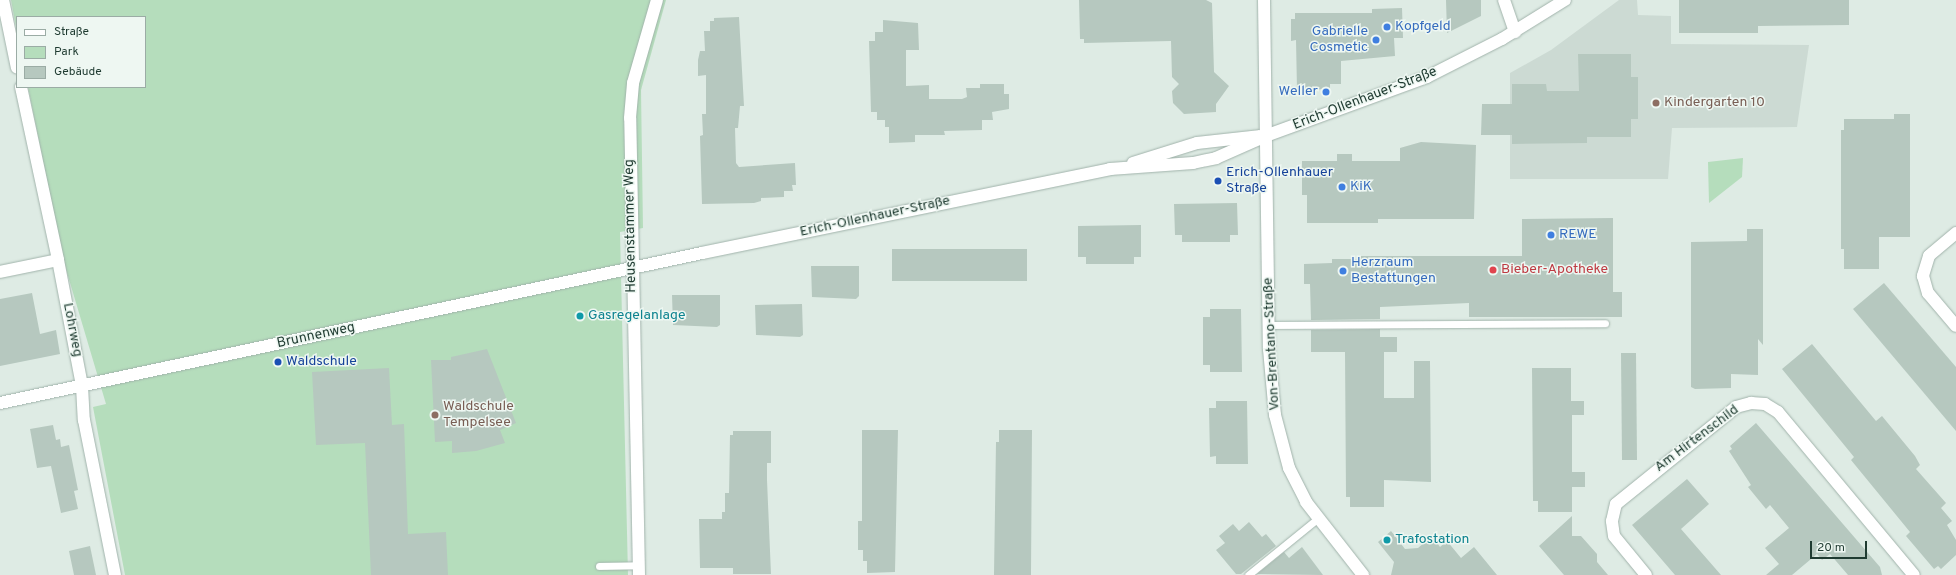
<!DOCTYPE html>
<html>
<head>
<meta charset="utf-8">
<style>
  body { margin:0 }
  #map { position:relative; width:1956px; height:575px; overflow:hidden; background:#deebe4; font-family:Overpass,sans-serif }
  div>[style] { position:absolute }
  .built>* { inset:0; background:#ccdad3 }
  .green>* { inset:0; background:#b5ddbc }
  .building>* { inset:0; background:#b6c8bf }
  .roads { filter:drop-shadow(0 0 1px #a1b3ab) drop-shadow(0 0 1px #a1b3ab) }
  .service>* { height:7px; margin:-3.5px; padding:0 3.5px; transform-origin:3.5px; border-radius:3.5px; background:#fff }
  .minor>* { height:12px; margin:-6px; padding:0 6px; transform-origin:6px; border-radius:6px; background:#fff }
  .tertiary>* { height:12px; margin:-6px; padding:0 6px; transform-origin:6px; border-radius:6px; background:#fff }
  .dots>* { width:11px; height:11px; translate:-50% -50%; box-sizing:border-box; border:2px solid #eef7f2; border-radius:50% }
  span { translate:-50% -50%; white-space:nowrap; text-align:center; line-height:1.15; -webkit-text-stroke:3px #eef7f2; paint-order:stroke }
  .shop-label { font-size:14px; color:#366cbe }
  .left { translate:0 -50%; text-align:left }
  .right { translate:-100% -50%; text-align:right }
  .street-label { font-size:14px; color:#1f3b31 }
  .education-label { font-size:14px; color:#785e54 }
  .transit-label { font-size:14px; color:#164399 }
  .health-label { font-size:14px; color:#be3a42 }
  .culture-label { font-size:14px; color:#0d838f }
  .legend { position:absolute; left:16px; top:16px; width:130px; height:72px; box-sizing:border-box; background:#eef7f2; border:1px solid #9baca5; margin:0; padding:5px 7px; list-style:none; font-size:12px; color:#1f3b31 }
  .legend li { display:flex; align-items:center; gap:8px; height:20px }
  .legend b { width:20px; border:1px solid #9baca5 }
  .scale { position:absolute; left:1810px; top:541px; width:57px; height:18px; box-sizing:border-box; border:2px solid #1f3b31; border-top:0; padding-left:5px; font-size:12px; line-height:14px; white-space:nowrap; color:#1f3b31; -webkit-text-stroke:3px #eef7f2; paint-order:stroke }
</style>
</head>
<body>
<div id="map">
  <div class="built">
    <div style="clip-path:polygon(1619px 0,1637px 0,1638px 15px,1671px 16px,1671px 44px,1809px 45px,1797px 127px,1672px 128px,1668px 179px,1510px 179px,1510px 73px,1551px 50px)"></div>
  </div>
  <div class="green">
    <div style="clip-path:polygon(11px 0,666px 0,641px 90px,643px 228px,620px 232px,628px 575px,125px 575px,93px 407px,106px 404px,63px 259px,28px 87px,145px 87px,145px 17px,17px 17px,17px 32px)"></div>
    <div style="clip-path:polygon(1743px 158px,1742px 177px,1709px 203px,1708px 162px)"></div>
  </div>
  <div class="building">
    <div style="clip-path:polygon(1079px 0,1206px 0,1212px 3px,1214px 72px,1229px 86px,1216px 104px,1216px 112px,1184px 114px,1173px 103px,1172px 91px,1179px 84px,1172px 77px,1171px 41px,1084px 43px,1084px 39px,1080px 39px)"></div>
    <div style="clip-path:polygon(1446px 0,1481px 0,1481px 16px,1447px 33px)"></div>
    <div style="clip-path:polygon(1679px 0,1849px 0,1849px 25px,1758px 26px,1758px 33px,1679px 33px)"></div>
    <div style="clip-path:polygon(1402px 8px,1403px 38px,1394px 38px,1395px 56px,1341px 61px,1341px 84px,1330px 84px,1330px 89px,1297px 90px,1296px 40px,1291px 41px,1291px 19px,1295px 19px,1295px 13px,1372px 13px,1372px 9px)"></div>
    <div style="clip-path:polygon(739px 17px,744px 106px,740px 106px,738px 128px,735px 128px,736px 163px,739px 167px,795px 163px,796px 185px,792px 185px,793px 191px,784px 191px,784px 197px,761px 198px,761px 201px,754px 203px,702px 204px,700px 136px,703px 135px,702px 114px,706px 114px,706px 75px,698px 76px,698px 60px,700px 51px,705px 51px,704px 31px,710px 31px,710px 21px,714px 21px,714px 18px)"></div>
    <div style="clip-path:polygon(883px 20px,918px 23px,919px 50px,906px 50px,906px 86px,929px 85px,929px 99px,962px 99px,967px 97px,966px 88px,980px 88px,980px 84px,1004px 84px,1004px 94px,1009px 94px,1009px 109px,992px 112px,993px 120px,982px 120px,982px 130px,944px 131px,945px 135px,915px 135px,915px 142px,889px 143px,889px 127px,885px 127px,885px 120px,877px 120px,877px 112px,871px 112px,869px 41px,875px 41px,875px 32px,883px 32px)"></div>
    <div style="clip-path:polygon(1578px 54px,1631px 54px,1631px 77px,1638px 77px,1638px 119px,1631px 119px,1631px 137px,1587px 137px,1587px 143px,1512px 144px,1512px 135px,1481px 135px,1482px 104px,1512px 104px,1512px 84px,1546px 84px,1547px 91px,1579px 91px)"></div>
    <div style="clip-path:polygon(1894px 114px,1910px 114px,1910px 237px,1879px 237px,1879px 269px,1844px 269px,1844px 249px,1841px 249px,1841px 130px,1844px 130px,1844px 119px,1894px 119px)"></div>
    <div style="clip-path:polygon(1421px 142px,1476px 145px,1474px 219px,1378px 219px,1378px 223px,1307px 223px,1307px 195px,1302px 195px,1302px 161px,1337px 161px,1337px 154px,1352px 154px,1352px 161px,1400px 161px,1400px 148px)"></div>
    <div style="clip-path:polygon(1237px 203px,1238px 235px,1230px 235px,1230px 242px,1182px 242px,1182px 235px,1175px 235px,1174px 204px)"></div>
    <div style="clip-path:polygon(1613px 218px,1613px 292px,1622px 292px,1622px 317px,1469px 317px,1469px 303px,1380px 307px,1380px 319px,1311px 320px,1310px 284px,1304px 284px,1304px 264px,1332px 263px,1332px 259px,1358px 259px,1358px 256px,1522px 256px,1522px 219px)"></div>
    <div style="clip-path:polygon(1141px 225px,1141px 257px,1134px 257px,1134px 264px,1086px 264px,1086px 257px,1078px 257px,1078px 226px)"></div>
    <div style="clip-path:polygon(1747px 229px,1763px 229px,1763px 345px,1758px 339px,1758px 375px,1731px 374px,1731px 388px,1695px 389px,1691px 387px,1691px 242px,1747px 241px)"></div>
    <div style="clip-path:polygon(892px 249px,1027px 249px,1027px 281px,892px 281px)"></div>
    <div style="clip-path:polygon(811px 266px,859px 266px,859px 296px,856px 299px,812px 297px)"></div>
    <div style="clip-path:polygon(1884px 283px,1956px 367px,1956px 431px,1853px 309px)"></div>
    <div style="clip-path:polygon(32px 293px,40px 334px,56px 330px,60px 354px,0 366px,0 299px)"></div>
    <div style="clip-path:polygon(672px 295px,720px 295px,720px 325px,717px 327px,673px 325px)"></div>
    <div style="clip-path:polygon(802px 304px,803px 335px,800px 337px,756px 335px,755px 305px)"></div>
    <div style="clip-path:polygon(1210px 309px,1241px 309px,1242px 372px,1210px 372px,1210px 365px,1203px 365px,1203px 317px,1210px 317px)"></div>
    <div style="clip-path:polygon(1380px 329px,1380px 337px,1397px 337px,1397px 352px,1384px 352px,1384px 398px,1414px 398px,1414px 361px,1430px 361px,1431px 482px,1384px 480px,1384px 507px,1350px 507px,1350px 497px,1346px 497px,1345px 352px,1311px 352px,1311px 330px)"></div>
    <div style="clip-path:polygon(1812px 344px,1876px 421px,1882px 416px,1915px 456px,1920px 465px,1916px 469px,1946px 503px,1941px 508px,1952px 521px,1947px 525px,1956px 540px,1956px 555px,1941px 569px,1938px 566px,1934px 569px,1906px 536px,1910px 532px,1851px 460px,1854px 457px,1782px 369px)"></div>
    <div style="clip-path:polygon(487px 349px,516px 423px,500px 430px,505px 443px,476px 451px,452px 453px,452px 441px,435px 442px,431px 360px,451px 360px,451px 357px)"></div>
    <div style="clip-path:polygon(1621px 353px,1636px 353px,1637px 460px,1622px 460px)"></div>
    <div style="clip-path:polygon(389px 368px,392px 425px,404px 424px,408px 534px,446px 532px,448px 575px,371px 575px,365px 443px,316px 445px,312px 372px)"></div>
    <div style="clip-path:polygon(1532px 368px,1571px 368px,1571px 401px,1584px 401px,1584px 415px,1572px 415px,1572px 472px,1585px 472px,1585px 487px,1572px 487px,1572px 512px,1538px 512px,1538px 501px,1533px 501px)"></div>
    <div style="clip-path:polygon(1216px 401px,1247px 401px,1248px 464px,1216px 464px,1216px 456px,1210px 457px,1209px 408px,1216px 408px)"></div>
    <div style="clip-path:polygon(1756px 423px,1880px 567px,1882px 575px,1848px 575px,1830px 554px,1822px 560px,1817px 554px,1792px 575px,1766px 575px,1779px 564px,1765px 548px,1789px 528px,1770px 505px,1766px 509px,1748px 487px,1751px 485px,1729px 451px,1732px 449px,1730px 446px)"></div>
    <div style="clip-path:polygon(53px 425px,56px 440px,60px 439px,61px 447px,69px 445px,78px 490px,74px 491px,78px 509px,61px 513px,51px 466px,37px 468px,30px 429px)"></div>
    <div style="clip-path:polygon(862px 430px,898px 430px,895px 572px,867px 573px,867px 561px,863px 561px,863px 550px,858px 550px,858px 521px,862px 521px)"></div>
    <div style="clip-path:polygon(999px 430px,1032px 430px,1031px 575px,994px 575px,996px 442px,999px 442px)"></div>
    <div style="clip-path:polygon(733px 431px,771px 431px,771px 463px,767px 463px,767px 480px,771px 574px,733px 574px,733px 568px,700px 568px,699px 519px,722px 519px,722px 512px,725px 512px,725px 493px,729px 493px,730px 435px,733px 435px)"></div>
    <div style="clip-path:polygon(1687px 479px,1709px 504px,1681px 529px,1721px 575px,1675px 575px,1632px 525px)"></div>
    <div style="clip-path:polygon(1572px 516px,1572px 536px,1581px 536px,1597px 554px,1597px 562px,1608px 575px,1564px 575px,1539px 546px)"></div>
    <div style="clip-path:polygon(1249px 522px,1262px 537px,1266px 534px,1276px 546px,1241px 574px,1236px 574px,1216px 550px,1225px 543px,1219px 536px,1233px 524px,1239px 531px)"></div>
    <div style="clip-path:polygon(1391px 531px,1405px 549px,1418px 548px,1432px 536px,1440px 547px,1447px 541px,1461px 558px,1474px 547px,1497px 575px,1391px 575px,1394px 562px,1378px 542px)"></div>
    <div style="clip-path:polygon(90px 546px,96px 575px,74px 575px,69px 551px)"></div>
    <div style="clip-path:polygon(1302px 547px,1323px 575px,1257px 574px,1284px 552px,1289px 558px)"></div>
  </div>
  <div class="roads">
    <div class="service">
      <div style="left:1269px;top:325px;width:336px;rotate:-0.3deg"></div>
      <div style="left:599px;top:566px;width:39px;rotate:-1deg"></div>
      <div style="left:1248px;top:575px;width:89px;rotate:-39.1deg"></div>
    </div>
    <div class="minor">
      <div style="left:3px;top:0;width:69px;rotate:78.4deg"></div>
      <div style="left:1264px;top:0;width:349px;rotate:89.2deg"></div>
      <div style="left:1269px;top:349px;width:66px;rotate:84.8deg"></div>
      <div style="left:1275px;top:415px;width:55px;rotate:75.2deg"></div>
      <div style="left:1289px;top:468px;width:38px;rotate:63deg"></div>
      <div style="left:1306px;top:502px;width:93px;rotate:52deg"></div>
      <div style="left:1504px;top:0;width:34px;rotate:71deg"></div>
      <div style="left:21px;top:87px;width:177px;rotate:77.9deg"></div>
      <div style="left:58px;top:260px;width:128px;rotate:79.2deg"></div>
      <div style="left:82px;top:386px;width:34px;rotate:87deg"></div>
      <div style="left:84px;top:420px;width:158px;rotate:78.7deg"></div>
      <div style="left:1956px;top:233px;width:35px;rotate:140deg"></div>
      <div style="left:1929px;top:256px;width:21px;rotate:107deg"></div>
      <div style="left:1923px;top:276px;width:18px;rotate:74deg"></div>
      <div style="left:1928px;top:293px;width:43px;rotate:49.7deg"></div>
      <div style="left:0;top:272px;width:59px;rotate:-11.7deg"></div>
      <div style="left:639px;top:575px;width:457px;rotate:-91.1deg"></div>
      <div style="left:630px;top:118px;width:35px;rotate:-85deg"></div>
      <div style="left:633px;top:83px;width:86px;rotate:-73.9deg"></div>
      <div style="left:1646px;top:575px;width:50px;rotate:-129.4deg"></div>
      <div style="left:1614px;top:536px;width:15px;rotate:-98deg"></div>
      <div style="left:1612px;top:521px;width:17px;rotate:-77deg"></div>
      <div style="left:1616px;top:504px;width:154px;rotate:-38.9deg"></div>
      <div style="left:1736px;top:407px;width:16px;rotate:-15deg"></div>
      <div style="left:1751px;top:403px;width:14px;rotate:4deg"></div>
      <div style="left:1765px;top:404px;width:15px;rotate:32deg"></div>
      <div style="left:1778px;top:412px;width:212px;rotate:50.2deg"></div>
    </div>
    <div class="tertiary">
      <div style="left:1133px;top:163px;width:67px;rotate:-17.4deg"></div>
      <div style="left:1197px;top:143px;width:62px;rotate:-6.4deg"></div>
      <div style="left:0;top:403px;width:718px;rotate:-12.06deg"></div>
      <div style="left:702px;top:253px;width:417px;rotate:-11.6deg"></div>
      <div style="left:1110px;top:169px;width:83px;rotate:-4.1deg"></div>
      <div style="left:1193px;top:163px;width:24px;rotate:-12deg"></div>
      <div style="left:1216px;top:158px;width:57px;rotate:-23.9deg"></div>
      <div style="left:1268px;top:135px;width:169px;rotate:-20deg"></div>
      <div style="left:1427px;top:77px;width:84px;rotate:-26.9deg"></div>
      <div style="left:1502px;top:39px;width:74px;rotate:-31.8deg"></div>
    </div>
  </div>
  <div class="dots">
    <div style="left:1387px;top:27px;background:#3f7fe0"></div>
    <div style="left:1376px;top:40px;background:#3f7fe0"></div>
    <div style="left:1326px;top:92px;background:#3f7fe0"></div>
    <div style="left:1656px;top:103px;background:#8d6e63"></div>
    <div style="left:1218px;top:181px;background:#1a4fb4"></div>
    <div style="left:1342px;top:187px;background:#3f7fe0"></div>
    <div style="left:1551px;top:235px;background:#3f7fe0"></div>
    <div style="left:1493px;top:270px;background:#e0444e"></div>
    <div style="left:1343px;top:271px;background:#3f7fe0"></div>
    <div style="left:580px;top:316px;background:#0f9aa8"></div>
    <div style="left:278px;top:362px;background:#1a4fb4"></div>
    <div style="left:435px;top:415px;background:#8d6e63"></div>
    <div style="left:1387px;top:540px;background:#0f9aa8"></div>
  </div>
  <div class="shop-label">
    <span class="left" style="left:1395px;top:27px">Kopfgeld</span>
    <span class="right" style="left:1368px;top:40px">Gabrielle<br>Cosmetic</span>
    <span class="right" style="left:1318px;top:92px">Weller</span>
    <span class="left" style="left:1350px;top:187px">KiK</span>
    <span class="left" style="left:1559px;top:235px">REWE</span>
    <span class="left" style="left:1351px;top:271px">Herzraum<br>Bestattungen</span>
  </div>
  <div class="street-label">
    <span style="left:1365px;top:99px;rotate:-21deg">Erich-Ollenhauer-Straße</span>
    <span style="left:875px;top:217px;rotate:-12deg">Erich-Ollenhauer-Straße</span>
    <span style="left:631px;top:226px;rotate:-91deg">Heusenstammer Weg</span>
    <span style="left:72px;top:330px;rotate:79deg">Lohrweg</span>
    <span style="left:316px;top:336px;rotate:-12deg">Brunnenweg</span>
    <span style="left:1272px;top:344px;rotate:-93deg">Von-Brentano-Straße</span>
    <span style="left:1697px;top:439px;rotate:-37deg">Am Hirtenschild</span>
  </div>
  <div class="education-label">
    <span class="left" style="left:1664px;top:103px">Kindergarten 10</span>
    <span class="left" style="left:443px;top:415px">Waldschule<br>Tempelsee</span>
  </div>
  <div class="transit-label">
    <span class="left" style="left:1226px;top:181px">Erich-Ollenhauer<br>Straße</span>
    <span class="left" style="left:286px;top:362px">Waldschule</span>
  </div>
  <div class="health-label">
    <span class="left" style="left:1501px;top:270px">Bieber-Apotheke</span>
  </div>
  <div class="culture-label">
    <span class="left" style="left:588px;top:316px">Gasregelanlage</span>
    <span class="left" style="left:1395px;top:540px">Trafostation</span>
  </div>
  <ul class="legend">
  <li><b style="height:5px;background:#fff"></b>Straße</li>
  <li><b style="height:11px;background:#b5ddbc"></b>Park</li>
  <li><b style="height:11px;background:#b6c8bf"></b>Gebäude</li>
  </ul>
  <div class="scale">20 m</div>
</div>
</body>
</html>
